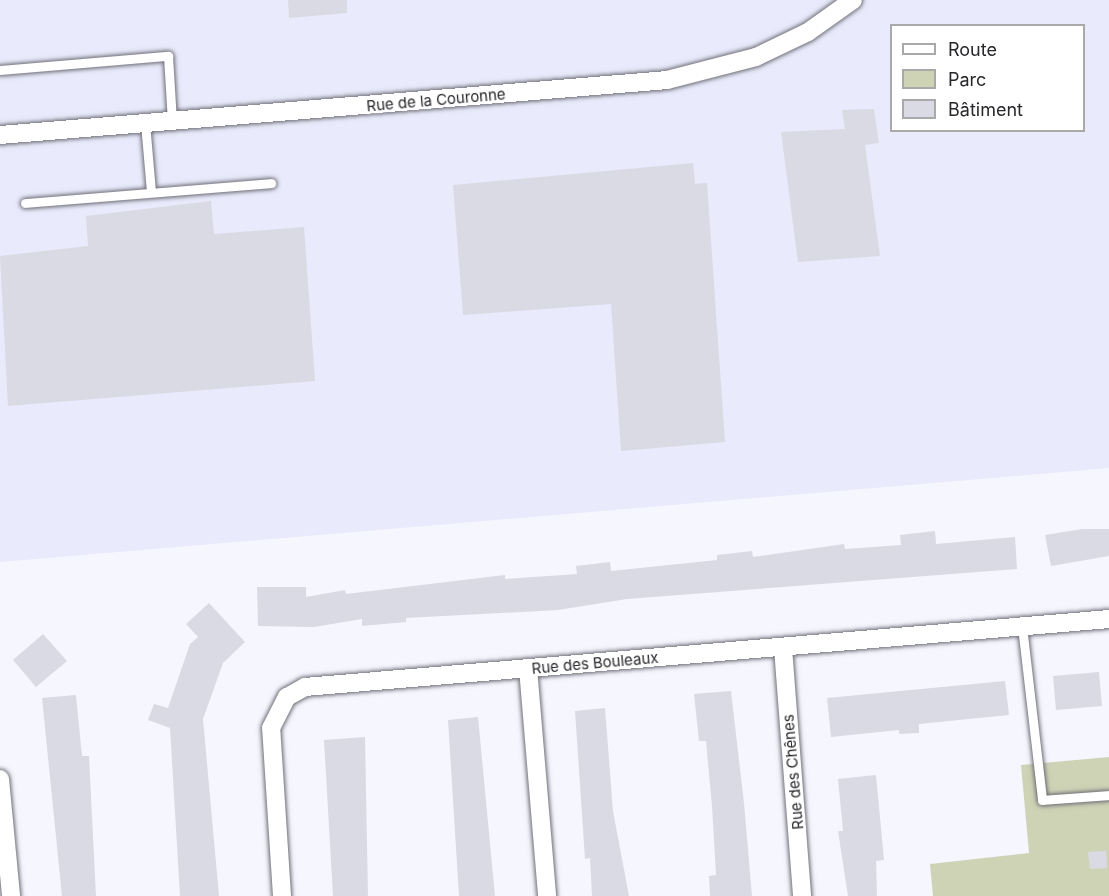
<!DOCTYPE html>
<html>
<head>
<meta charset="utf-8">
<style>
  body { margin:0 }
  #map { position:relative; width:1109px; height:896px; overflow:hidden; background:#f5f6fe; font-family:Inter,sans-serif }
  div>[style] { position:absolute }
  .built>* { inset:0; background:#e9eafb }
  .green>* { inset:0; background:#cfd3b5 }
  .building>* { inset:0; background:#dadae4 }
  .roads { filter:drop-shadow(0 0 2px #707079) drop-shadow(0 0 2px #707079) }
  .lane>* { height:9px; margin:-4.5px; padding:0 4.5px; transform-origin:4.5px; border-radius:4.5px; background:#fff }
  .street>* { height:18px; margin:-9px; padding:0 9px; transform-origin:9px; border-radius:9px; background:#fff }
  span { translate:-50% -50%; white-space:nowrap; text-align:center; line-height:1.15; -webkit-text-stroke:4.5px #fff; paint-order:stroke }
  .street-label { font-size:15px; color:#27272b }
  .legend { position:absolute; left:890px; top:24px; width:195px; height:108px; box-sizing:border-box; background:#fff; border:2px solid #a9a9aa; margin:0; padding:8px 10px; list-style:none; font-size:18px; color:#27272b }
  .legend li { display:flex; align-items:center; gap:12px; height:30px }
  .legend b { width:30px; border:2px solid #a9a9aa }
</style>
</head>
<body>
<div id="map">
  <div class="built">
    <div style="clip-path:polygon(evenodd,0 0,1109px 0,1109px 468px,0 562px,0 0,892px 26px,1084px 26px,1084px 130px,892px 130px,892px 26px)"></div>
  </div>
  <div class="green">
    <div style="clip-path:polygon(1109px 757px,1109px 896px,933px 896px,930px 864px,1029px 853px,1021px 765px)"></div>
  </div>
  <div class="building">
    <div style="clip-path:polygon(288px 0,347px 0,347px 13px,289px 18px)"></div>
    <div style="clip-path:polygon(874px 109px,879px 143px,865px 145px,880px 256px,798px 262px,781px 132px,845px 129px,842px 110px)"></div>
    <div style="clip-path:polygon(693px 163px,695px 184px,707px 183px,725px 442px,621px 451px,611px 304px,463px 315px,453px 185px)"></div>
    <div style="clip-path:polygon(211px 201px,214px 234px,304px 227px,315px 381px,8px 406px,0 256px,88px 246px,86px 216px)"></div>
    <div style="clip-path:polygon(1082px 529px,1109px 529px,1109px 556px,1051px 566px,1045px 535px)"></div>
    <div style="clip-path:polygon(935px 531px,936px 544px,1015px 537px,1017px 569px,627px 599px,558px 610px,406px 618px,406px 622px,362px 626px,362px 619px,314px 627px,258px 626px,257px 587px,306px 587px,306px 597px,345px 590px,346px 594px,505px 575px,505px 579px,577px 574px,576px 566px,610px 562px,611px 571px,717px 560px,717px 555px,752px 551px,753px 557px,844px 544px,845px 549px,901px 545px,900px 535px)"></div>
    <div style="clip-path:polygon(209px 603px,245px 642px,223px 663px,203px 719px,219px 896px,180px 896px,170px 728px,148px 720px,154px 704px,168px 708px,190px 644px,198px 637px,186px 624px)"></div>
    <div style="clip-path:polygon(43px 634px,67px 661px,36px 687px,13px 660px)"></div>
    <div style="clip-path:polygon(1099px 672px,1102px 706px,1056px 710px,1053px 676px)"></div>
    <div style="clip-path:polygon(1005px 681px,1009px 715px,919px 724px,919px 733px,899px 734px,899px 730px,831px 737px,827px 698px)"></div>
    <div style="clip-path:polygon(731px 691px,744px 803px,752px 896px,710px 896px,709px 876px,716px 875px,712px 806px,706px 741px,699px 741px,694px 694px)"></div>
    <div style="clip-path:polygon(76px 695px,82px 756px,89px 756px,96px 896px,62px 896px,42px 698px)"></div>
    <div style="clip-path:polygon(605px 708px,613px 811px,629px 896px,592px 896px,590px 858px,585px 859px,575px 711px)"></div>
    <div style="clip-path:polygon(478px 717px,495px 896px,459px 896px,448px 720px)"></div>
    <div style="clip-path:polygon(365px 737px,368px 896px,333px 896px,324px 740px)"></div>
    <div style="clip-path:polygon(876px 775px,884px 860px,876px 861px,877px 896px,848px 896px,838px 831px,843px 831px,838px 779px)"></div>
    <div style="clip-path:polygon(1106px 851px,1107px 868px,1090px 869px,1088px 852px)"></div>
  </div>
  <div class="roads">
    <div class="lane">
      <div style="left:0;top:70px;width:169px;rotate:-4.8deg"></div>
      <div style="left:168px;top:56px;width:65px;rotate:86.5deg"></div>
      <div style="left:145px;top:123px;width:69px;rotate:85deg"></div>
      <div style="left:25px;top:203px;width:247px;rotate:-4.6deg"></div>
      <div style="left:1022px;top:626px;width:175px;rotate:83.4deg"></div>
      <div style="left:1042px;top:800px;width:67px;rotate:-4.3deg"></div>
    </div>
    <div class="street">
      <div style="left:0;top:135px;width:669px;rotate:-4.71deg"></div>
      <div style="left:667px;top:80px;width:92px;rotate:-14.5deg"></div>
      <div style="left:756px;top:57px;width:58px;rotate:-25.7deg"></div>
      <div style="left:808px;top:32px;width:55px;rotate:-35.4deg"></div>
      <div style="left:783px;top:648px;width:249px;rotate:85.6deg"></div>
      <div style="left:528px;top:668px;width:229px;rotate:85.2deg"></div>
      <div style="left:0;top:779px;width:118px;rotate:84.6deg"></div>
      <div style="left:282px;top:896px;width:168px;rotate:-93.7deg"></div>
      <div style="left:271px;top:728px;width:35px;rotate:-63deg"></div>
      <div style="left:287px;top:697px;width:21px;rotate:-29deg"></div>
      <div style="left:305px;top:687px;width:807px;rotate:-4.83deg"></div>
    </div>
  </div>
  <div class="street-label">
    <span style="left:436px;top:100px;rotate:-5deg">Rue de la Couronne</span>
    <span style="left:595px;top:663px;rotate:-5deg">Rue des Bouleaux</span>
    <span style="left:793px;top:772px;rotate:-95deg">Rue des Chênes</span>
  </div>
  <ul class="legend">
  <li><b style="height:8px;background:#fff"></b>Route</li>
  <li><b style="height:16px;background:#cfd3b5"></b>Parc</li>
  <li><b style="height:16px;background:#dadae4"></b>Bâtiment</li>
  </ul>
</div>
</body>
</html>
